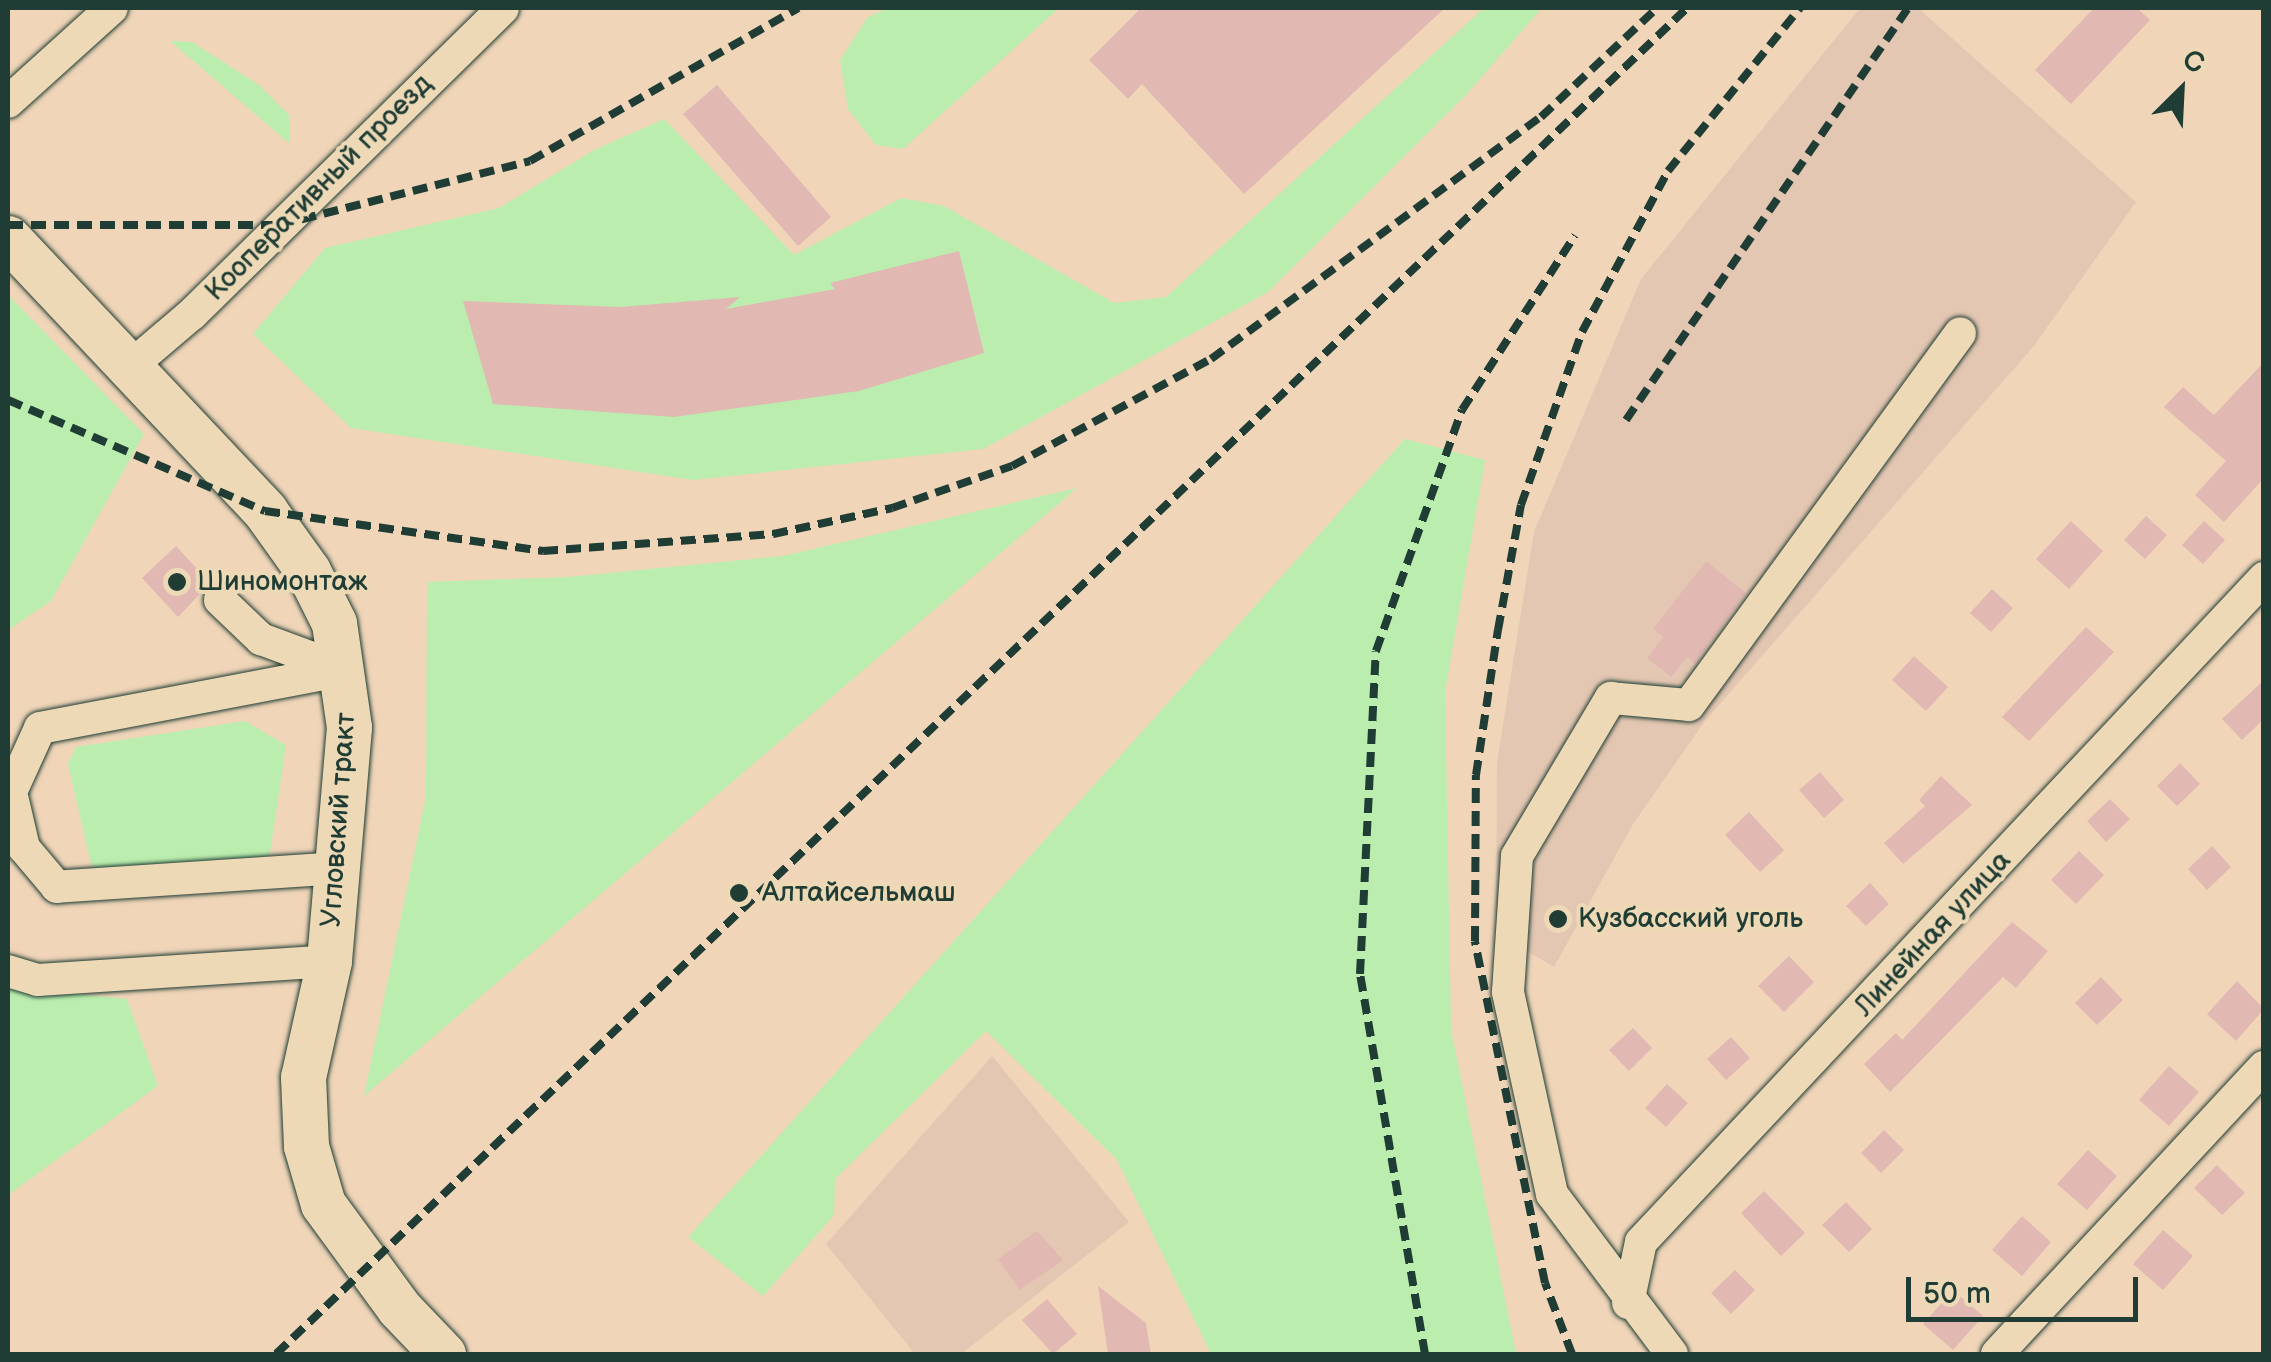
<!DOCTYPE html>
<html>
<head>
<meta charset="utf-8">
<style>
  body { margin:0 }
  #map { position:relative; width:2271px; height:1362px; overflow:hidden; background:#f0d5b9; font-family:"Balsamiq Sans",sans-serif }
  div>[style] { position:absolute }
  .built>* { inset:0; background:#e4c7b2 }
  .green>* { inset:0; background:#bbeeae }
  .building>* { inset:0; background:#e1b9b2 }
  .roads { filter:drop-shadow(0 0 2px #1f3d34) drop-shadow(0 0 2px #1f3d34) }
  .minor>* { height:32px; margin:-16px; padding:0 16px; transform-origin:16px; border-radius:16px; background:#eed9b7 }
  .highway>* { height:45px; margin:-22.5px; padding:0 22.5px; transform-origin:22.5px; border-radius:22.5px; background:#eed9b7 }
  .rail>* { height:8px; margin-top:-4px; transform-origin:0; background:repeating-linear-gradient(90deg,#1f3d34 0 15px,transparent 0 23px) }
  .dots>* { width:28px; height:28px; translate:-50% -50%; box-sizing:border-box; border:5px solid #eed9b7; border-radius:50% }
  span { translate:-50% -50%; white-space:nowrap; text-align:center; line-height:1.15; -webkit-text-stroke:8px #eed9b7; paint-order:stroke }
  .street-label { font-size:28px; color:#1f3d34 }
  .poi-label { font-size:28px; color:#1f3d34 }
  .left { translate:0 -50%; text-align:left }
  .frame { position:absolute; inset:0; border:10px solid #1f3d34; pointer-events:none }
  .north { position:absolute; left:2131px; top:40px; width:100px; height:100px; -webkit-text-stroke:8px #eed9b7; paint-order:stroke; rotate:24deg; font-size:28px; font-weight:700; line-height:40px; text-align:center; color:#1f3d34 }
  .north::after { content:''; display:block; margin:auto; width:35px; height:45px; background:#1f3d34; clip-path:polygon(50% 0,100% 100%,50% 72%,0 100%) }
  .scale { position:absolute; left:1906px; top:1277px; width:232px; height:45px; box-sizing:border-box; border:5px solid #1f3d34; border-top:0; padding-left:12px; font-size:30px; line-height:35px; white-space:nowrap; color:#1f3d34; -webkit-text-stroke:8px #eed9b7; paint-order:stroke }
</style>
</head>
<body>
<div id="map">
  <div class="built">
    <div style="clip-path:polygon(1860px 8px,1918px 8px,2136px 202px,2033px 347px,1705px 721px,1633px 824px,1554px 967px,1514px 943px,1496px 945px,1497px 762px,1534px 532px,1641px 279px)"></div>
    <div style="clip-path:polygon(992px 1056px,1129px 1222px,961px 1354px,915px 1354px,826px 1244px)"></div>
  </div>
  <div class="green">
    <div style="clip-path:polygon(888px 8px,1059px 8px,903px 149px,876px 145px,848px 109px,840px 60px,867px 18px)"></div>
    <div style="clip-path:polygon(1484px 8px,1542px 8px,1464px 97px,1268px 292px,983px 449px,693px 480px,351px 428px,253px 334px,325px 248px,499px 208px,596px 149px,664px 119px,794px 255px,901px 198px,944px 206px,1114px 303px,1166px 297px)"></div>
    <div style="clip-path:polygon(170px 41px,192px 42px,259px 85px,289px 115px,290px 144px)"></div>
    <div style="clip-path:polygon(8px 295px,144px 434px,51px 601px,8px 630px)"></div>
    <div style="clip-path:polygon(1405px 439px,1485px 460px,1445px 692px,1451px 1029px,1516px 1354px,1211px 1354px,1117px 1160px,986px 1031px,835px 1179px,834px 1215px,763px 1296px,688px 1237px)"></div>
    <div style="clip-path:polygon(1077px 488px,364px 1096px,426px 797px,427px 582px,569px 577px,783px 556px)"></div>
    <div style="clip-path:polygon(245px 721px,286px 745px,269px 860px,102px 874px,91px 864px,68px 764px,76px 747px)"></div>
    <div style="clip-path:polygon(8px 987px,127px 999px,158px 1086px,8px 1195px)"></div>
  </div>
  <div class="building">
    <div style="clip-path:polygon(1141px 8px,1445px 8px,1244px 194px,1142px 84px,1128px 99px,1089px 60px)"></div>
    <div style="clip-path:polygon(2094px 8px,2137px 8px,2150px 20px,2071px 104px,2035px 70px)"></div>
    <div style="clip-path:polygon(717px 85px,831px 217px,798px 246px,683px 114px)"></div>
    <div style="clip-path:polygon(959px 251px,984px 353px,859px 391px,674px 417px,493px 404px,463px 301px,620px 307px,740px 297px,726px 309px,835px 289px,830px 283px)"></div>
    <div style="clip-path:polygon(2264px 362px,2264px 478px,2224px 522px,2195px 495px,2226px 461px,2164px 407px,2183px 387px,2214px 415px)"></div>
    <div style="clip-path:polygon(2146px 516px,2167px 535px,2145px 559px,2124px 540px)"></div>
    <div style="clip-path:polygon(2071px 521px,2103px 551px,2069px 589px,2036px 559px)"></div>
    <div style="clip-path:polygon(2204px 521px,2225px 540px,2203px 564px,2182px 545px)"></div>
    <div style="clip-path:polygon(176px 546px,210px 583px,178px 617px,142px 578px)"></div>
    <div style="clip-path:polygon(1706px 561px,1746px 593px,1695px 663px,1687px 657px,1671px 677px,1647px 658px,1663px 637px,1653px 629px)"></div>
    <div style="clip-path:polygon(1992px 589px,2013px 608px,1991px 632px,1970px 613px)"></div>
    <div style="clip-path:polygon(2086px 627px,2114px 652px,2029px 741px,2002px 717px)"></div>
    <div style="clip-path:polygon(1914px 656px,1948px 687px,1926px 711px,1892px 680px)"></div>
    <div style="clip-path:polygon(2264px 680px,2264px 719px,2242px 740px,2222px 719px)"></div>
    <div style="clip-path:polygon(2180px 763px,2200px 784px,2177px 806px,2157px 786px)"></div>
    <div style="clip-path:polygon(1820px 772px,1844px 800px,1824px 818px,1799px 790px)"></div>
    <div style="clip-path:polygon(1941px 776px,1972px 805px,1903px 864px,1884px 843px,1925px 806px,1919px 800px)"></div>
    <div style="clip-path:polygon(2110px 799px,2130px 819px,2106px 842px,2087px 821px)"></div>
    <div style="clip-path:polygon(1749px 812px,1784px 850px,1760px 872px,1725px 835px)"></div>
    <div style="clip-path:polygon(2212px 846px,2231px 867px,2207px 890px,2188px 869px)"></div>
    <div style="clip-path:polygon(2079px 851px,2104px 875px,2076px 904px,2051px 880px)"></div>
    <div style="clip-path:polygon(1870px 883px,1889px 904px,1866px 926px,1846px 906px)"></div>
    <div style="clip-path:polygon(2012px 922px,2048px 951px,2016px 988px,2003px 977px,1890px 1092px,1864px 1064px,1896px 1033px,1902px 1040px)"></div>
    <div style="clip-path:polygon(1789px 956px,1814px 982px,1784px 1012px,1758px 986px)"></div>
    <div style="clip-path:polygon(2101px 977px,2123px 1000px,2097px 1025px,2075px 1003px)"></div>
    <div style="clip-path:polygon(2237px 981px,2264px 1009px,2236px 1041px,2207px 1014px)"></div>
    <div style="clip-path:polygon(1633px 1028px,1652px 1048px,1629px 1071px,1609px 1050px)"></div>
    <div style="clip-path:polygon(1731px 1037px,1750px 1058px,1726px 1080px,1707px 1059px)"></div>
    <div style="clip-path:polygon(2169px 1066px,2199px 1092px,2169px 1126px,2139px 1100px)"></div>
    <div style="clip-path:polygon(1667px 1084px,1688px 1103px,1666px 1127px,1645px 1108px)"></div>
    <div style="clip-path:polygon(1884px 1130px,1904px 1150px,1881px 1173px,1861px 1153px)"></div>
    <div style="clip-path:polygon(2088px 1150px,2117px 1176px,2087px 1210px,2057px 1184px)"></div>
    <div style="clip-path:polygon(2217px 1165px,2245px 1193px,2222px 1215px,2194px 1188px)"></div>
    <div style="clip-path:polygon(1764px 1191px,1805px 1233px,1781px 1256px,1741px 1213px)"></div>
    <div style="clip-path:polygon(1846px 1202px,1872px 1229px,1849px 1252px,1822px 1225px)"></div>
    <div style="clip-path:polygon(2022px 1216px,2051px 1242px,2022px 1276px,1992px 1250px)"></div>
    <div style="clip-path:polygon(2163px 1230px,2193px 1256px,2163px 1290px,2133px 1264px)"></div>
    <div style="clip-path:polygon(1037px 1231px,1063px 1260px,1020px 1290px,998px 1259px)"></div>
    <div style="clip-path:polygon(1735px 1270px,1755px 1290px,1731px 1314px,1711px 1293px)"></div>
    <div style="clip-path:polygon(1098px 1286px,1146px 1323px,1151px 1354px,1108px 1354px)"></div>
    <div style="clip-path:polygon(1953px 1290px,1983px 1316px,1953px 1350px,1923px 1324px)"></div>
    <div style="clip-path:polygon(1047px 1299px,1077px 1334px,1053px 1354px,1022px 1320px)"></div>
  </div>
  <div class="roads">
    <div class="minor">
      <div style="left:8px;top:102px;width:140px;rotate:-42.1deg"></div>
      <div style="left:132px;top:365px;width:79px;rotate:-40.4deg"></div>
      <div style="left:192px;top:314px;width:436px;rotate:-44.5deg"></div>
      <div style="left:220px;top:600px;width:57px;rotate:43.6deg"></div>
      <div style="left:261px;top:639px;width:90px;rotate:20.3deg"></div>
      <div style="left:340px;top:868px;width:284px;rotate:176.2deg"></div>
      <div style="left:57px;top:887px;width:51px;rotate:-130.2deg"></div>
      <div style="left:24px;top:848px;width:57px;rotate:-103.1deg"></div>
      <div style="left:11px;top:792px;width:70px;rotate:-65.6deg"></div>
      <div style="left:40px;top:728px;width:310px;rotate:-10.8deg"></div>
      <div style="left:8px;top:971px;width:31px;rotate:17deg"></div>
      <div style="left:38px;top:980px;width:292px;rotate:-3.7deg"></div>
      <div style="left:1628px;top:1303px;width:62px;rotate:-78deg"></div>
      <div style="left:1641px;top:1242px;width:911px;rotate:-46.82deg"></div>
      <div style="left:1672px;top:1354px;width:200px;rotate:-126.9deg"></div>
      <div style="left:1552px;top:1194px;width:207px;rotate:-102.3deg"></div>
      <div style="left:1508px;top:992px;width:136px;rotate:-86.2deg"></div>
      <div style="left:1517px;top:856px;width:184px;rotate:-59.3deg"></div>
      <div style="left:1611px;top:698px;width:78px;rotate:5.1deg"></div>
      <div style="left:1689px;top:705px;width:460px;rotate:-53.9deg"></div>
      <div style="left:1997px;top:1354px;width:392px;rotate:-47.1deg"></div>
    </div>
    <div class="highway">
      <div style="left:8px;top:238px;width:375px;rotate:46.7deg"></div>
      <div style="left:265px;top:511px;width:74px;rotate:54.4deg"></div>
      <div style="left:308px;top:571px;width:58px;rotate:63.4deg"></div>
      <div style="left:334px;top:623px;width:105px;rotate:81.8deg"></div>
      <div style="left:349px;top:727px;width:235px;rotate:94.9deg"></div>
      <div style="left:329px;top:961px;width:119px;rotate:102.6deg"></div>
      <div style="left:303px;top:1077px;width:69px;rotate:87.5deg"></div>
      <div style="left:306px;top:1146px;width:60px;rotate:73.7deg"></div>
      <div style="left:323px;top:1204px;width:129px;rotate:53.8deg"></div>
      <div style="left:399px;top:1308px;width:64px;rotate:46.3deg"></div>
    </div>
  </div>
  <div class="rail">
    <div style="left:8px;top:225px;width:271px"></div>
    <div style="left:279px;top:225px;width:259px;rotate:-14.3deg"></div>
    <div style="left:530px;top:161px;width:309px;rotate:-29.7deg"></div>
    <div style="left:8px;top:400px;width:280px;rotate:23.4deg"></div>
    <div style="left:265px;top:511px;width:281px;rotate:8.2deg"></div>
    <div style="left:543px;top:551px;width:231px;rotate:-4.2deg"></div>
    <div style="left:773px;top:534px;width:122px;rotate:-12.3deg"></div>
    <div style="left:892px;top:508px;width:127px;rotate:-19.3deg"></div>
    <div style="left:1012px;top:466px;width:226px;rotate:-28.3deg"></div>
    <div style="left:1211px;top:359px;width:409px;rotate:-36.3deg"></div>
    <div style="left:1541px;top:117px;width:159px;rotate:-43.2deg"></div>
    <div style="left:1626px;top:420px;width:499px;rotate:-55.6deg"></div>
    <div style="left:276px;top:1354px;width:1950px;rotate:-43.65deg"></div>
    <div style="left:1425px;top:1354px;width:386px;rotate:-99.7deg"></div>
    <div style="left:1360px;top:974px;width:323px;rotate:-87.2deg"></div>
    <div style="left:1376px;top:651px;width:256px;rotate:-70.4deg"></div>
    <div style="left:1462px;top:410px;width:208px;rotate:-57.1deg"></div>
    <div style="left:1572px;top:1354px;width:76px;rotate:-110.8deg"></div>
    <div style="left:1545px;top:1283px;width:349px;rotate:-101.6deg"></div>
    <div style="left:1475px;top:941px;width:166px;rotate:-89.7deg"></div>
    <div style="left:1476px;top:775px;width:147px;rotate:-81.4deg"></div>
    <div style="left:1498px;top:630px;width:127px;rotate:-79.6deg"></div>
    <div style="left:1521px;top:505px;width:183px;rotate:-70.6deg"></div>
    <div style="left:1582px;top:332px;width:183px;rotate:-61.9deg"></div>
    <div style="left:1668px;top:171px;width:210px;rotate:-51deg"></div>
  </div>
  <div class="dots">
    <div style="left:177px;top:582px;background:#1f3d34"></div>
    <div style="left:739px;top:893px;background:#1f3d34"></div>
    <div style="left:1558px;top:919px;background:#1f3d34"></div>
  </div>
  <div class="street-label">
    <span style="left:319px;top:188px;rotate:-45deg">Кооперативный проезд</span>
    <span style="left:339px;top:820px;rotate:-86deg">Угловский тракт</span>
    <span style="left:1933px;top:934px;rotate:-47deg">Линейная улица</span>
  </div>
  <div class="poi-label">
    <span class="left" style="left:197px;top:582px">Шиномонтаж</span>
    <span class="left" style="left:762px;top:893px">Алтайсельмаш</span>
    <span class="left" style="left:1578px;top:919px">Кузбасский уголь</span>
  </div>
  <div class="frame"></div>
  <div class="north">С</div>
  <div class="scale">50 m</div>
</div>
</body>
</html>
